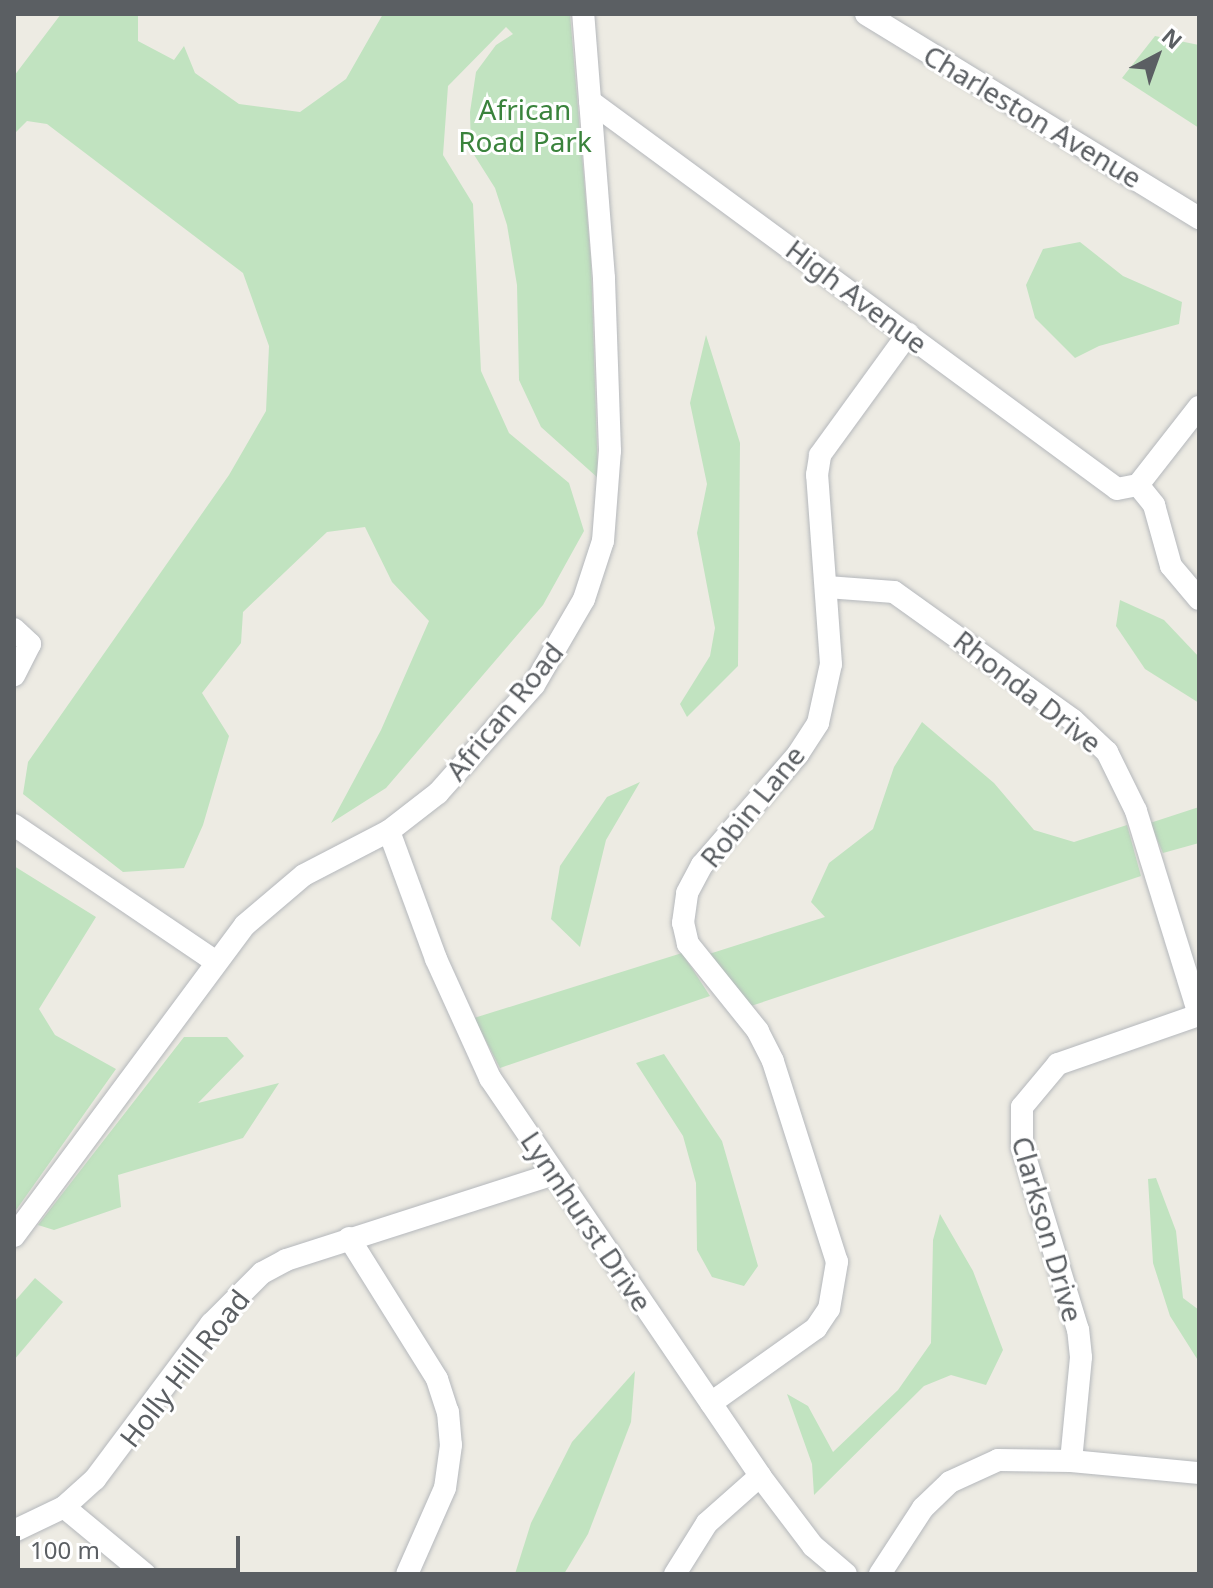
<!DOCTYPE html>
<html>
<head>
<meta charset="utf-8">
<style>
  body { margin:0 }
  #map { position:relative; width:1213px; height:1588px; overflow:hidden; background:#edebe3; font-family:"Noto Sans",sans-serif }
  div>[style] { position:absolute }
  .green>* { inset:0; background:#c1e3c0 }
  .roads { filter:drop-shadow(0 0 2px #b5b8bc) drop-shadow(0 0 2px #b5b8bc) }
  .minor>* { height:22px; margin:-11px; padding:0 11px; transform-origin:11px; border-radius:11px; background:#fff }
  span { translate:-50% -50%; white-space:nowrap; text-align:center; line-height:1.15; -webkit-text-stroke:6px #fff; paint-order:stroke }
  .park-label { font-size:28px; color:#3a833c }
  .street-label { font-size:28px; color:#5b5f63 }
  .frame { position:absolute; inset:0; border:16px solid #5b5f63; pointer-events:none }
  .north { position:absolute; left:1117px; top:16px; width:80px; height:80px; -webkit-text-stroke:6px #fff; paint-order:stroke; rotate:41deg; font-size:22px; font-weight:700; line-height:32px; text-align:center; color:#5b5f63 }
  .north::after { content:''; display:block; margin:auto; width:28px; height:36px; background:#5b5f63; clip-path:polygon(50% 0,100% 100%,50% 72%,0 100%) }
  .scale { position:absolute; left:16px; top:1536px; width:224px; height:36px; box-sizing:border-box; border:4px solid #5b5f63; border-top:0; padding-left:10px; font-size:24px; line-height:28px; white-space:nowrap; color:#5b5f63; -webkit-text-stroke:6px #fff; paint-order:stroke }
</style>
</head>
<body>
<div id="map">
  <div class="green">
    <div style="clip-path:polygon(61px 14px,138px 14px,138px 41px,174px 60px,184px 46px,195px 73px,239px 104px,300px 112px,346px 79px,383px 14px,570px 14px,591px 262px,598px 478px,541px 427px,519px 380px,517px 285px,507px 225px,495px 188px,471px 150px,470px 112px,476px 72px,496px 45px,513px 34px,506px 27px,448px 86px,443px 155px,473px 204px,481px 371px,509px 433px,569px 483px,584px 531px,543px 605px,386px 788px,331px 823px,381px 730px,429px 621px,392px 582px,365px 527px,327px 532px,243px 612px,241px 643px,202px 693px,229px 736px,203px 825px,184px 868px,123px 872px,23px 794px,28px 762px,229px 475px,266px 411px,269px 346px,243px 273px,47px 124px,27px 121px,14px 134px,14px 76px)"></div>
    <div style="clip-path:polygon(1155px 36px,1199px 45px,1199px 128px,1122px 78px)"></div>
    <div style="clip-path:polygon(1080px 242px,1123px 276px,1182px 302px,1179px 324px,1099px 346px,1075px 358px,1035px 318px,1026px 285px,1043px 249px)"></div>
    <div style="clip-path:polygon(706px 335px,740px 443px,738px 666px,687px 717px,680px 704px,710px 656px,715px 628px,697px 533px,707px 484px,690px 403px)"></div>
    <div style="clip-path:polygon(1120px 600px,1164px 620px,1199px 657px,1199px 703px,1145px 669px,1116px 626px)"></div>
    <div style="clip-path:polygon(922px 722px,994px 783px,1034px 830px,1074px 842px,1127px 825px,1141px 876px,751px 1006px,709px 954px,825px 917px,811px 902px,829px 863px,873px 829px,894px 767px)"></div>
    <div style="clip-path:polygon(640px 782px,606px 840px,580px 947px,551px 919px,560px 866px,607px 797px)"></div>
    <div style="clip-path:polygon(1199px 807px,1199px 843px,1163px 853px,1150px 823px)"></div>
    <div style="clip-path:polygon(14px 866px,96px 917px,39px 1009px,55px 1035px,116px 1069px,14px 1213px)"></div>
    <div style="clip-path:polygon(682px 953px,710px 996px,500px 1068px,474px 1018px)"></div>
    <div style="clip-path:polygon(184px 1037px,227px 1037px,244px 1056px,198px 1103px,279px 1083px,243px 1138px,118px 1175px,121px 1207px,54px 1230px,38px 1225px)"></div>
    <div style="clip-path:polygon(664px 1054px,722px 1141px,758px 1266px,744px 1286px,712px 1277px,697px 1250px,696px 1183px,683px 1136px,636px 1063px)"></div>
    <div style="clip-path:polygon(1156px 1178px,1176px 1231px,1183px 1298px,1199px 1310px,1199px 1362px,1170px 1316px,1153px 1263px,1148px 1179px)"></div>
    <div style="clip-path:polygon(940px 1214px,973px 1271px,1003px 1350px,986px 1385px,951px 1375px,924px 1386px,814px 1495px,812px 1464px,787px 1394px,808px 1406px,833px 1452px,898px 1390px,931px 1343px,933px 1240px)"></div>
    <div style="clip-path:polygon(35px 1278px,63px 1302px,14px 1360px,14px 1302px)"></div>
    <div style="clip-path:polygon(635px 1371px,631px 1422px,588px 1534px,564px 1574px,515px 1574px,531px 1523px,572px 1442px)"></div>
  </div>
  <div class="roads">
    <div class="minor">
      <div style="left:866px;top:14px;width:391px;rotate:31.5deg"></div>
      <div style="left:590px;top:101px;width:654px;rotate:36.36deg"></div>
      <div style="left:1117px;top:489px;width:21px;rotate:-11deg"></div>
      <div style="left:1138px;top:485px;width:99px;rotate:-52deg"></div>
      <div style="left:1138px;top:485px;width:26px;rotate:51deg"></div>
      <div style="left:1154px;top:505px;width:63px;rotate:74.4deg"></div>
      <div style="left:1171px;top:566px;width:43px;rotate:49.7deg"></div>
      <div style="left:827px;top:587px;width:67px;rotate:4.3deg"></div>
      <div style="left:894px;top:592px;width:220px;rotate:35.6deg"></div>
      <div style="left:1073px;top:720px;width:47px;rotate:43.3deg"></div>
      <div style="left:1107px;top:752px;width:66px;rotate:63.8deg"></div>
      <div style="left:1136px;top:811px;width:213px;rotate:72.8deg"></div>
      <div style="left:14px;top:629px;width:22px;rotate:43deg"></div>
      <div style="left:30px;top:644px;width:35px;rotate:117deg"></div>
      <div style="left:14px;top:825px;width:244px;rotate:34.1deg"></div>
      <div style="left:389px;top:831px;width:136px;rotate:69.8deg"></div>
      <div style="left:436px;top:959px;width:131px;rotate:65.6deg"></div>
      <div style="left:490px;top:1078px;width:481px;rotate:55.8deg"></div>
      <div style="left:760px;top:1476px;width:88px;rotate:52.9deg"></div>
      <div style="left:813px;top:1546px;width:43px;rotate:40.3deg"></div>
      <div style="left:14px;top:1236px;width:387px;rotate:-53.4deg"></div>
      <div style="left:245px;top:925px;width:77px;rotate:-40.3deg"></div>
      <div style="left:304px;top:875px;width:96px;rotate:-27.4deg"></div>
      <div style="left:389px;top:831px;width:62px;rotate:-37.8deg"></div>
      <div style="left:438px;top:793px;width:144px;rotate:-48.4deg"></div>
      <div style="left:534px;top:685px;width:99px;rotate:-59.8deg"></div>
      <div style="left:584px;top:599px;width:61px;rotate:-71.9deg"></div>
      <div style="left:603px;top:541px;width:90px;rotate:-85.6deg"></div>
      <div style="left:610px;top:451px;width:173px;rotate:-92deg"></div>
      <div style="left:604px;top:278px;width:265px;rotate:-94.5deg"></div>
      <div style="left:349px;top:1238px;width:166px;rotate:58deg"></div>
      <div style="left:437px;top:1379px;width:35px;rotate:72deg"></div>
      <div style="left:448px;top:1412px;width:33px;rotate:85deg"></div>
      <div style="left:451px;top:1445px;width:43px;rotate:97.9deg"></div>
      <div style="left:445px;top:1488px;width:94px;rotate:113.8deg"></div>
      <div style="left:711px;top:1403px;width:129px;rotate:-35.5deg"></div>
      <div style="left:816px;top:1328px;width:23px;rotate:-56deg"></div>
      <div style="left:829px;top:1309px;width:48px;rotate:-80.3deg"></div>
      <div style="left:837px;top:1262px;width:211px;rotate:-107.7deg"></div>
      <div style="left:773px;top:1061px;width:34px;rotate:-117deg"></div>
      <div style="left:758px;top:1031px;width:112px;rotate:-128.8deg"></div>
      <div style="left:688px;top:944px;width:22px;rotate:-103deg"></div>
      <div style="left:683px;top:923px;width:30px;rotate:-82deg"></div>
      <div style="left:687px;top:893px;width:32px;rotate:-62deg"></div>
      <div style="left:702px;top:865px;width:147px;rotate:-49.1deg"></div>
      <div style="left:798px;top:754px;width:37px;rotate:-57deg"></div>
      <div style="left:818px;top:723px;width:60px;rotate:-77.6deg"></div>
      <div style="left:831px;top:664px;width:190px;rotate:-94.2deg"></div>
      <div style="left:817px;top:475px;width:20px;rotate:-81deg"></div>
      <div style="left:820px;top:455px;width:150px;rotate:-54deg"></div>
      <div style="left:1071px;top:1461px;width:104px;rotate:-84.5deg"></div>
      <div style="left:1081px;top:1357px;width:27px;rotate:-96deg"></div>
      <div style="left:1078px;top:1330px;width:191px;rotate:-107deg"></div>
      <div style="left:1022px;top:1147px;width:40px;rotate:-90deg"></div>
      <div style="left:1022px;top:1107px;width:56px;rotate:-50.1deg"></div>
      <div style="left:1058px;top:1064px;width:149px;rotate:-19.2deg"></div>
      <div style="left:64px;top:1507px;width:105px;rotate:39.6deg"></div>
      <div style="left:14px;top:1531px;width:55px;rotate:-25.6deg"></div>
      <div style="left:64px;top:1507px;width:42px;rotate:-42.1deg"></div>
      <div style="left:95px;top:1479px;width:194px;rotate:-53.2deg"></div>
      <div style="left:211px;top:1324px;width:72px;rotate:-45deg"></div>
      <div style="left:262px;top:1273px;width:27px;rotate:-28deg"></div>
      <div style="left:286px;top:1260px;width:281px;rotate:-17.8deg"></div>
      <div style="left:675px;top:1574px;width:60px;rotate:-57.9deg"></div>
      <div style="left:707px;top:1523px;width:71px;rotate:-41.6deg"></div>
      <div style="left:880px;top:1574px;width:79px;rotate:-56.9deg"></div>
      <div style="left:923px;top:1508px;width:37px;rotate:-44deg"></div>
      <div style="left:950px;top:1482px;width:53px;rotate:-24.6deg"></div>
      <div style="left:998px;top:1460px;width:73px;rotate:0.8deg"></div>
      <div style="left:1071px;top:1461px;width:129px;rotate:5.4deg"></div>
    </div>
  </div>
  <div class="park-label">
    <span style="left:525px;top:125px">African<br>Road Park</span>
  </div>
  <div class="street-label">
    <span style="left:1033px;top:116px;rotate:31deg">Charleston Avenue</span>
    <span style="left:857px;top:296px;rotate:37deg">High Avenue</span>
    <span style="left:1028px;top:691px;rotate:38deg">Rhonda Drive</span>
    <span style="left:504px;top:711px;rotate:-51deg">African Road</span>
    <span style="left:752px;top:806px;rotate:-51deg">Robin Lane</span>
    <span style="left:587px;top:1221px;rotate:56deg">Lynnhurst Drive</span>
    <span style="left:1048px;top:1229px;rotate:74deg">Clarkson Drive</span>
    <span style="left:184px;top:1368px;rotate:-52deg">Holly Hill Road</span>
  </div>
  <div class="frame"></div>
  <div class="north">N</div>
  <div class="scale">100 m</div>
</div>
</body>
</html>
